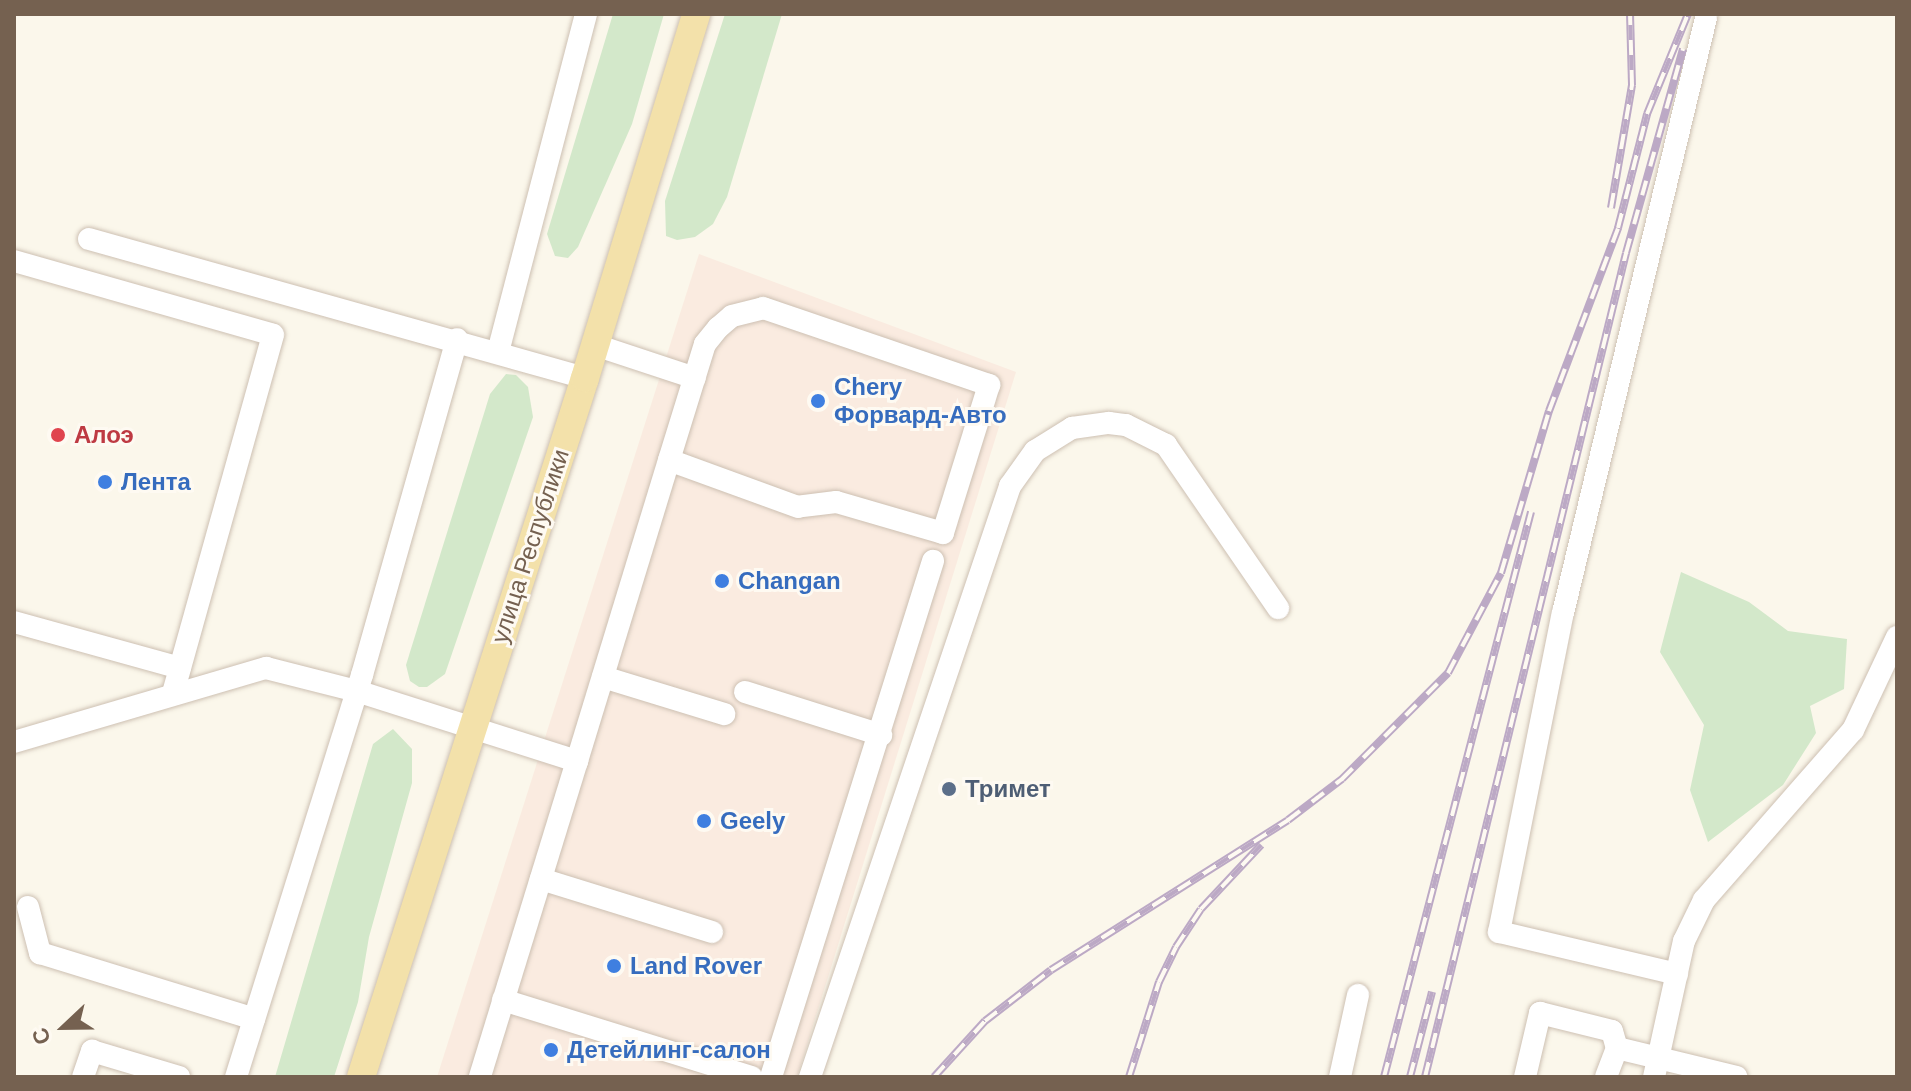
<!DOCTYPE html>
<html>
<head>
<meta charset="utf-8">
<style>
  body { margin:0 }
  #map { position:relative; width:1911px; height:1091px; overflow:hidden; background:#fbf7eb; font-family:Helvetica,sans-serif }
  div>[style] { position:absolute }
  .commercial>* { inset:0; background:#faebe0 }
  .green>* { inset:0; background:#d3e8ca }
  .roads { filter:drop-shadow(0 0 2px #cdc0b2) drop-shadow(0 0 2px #cdc0b2) }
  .minor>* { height:22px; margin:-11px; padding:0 11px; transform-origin:11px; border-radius:11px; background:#fff }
  .major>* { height:28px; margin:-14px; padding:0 14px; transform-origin:14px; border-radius:14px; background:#f3e1aa }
  .rail>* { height:8px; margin-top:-4px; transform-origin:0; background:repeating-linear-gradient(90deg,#fefaf2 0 15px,#bca9c5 0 30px); box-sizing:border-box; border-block:2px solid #bca9c5 }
  .dots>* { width:22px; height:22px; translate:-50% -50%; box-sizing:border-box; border:4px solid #fefaf2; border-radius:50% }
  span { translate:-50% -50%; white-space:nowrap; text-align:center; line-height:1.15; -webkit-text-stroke:6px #fefaf2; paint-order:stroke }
  .shop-label { font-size:24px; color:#366cbe; font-weight:700 }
  .left { translate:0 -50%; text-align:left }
  .health-label { font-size:24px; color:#be3a42; font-weight:700 }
  .street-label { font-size:24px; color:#756150 }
  .service-label { font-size:24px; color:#4e5e75; font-weight:700 }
  .frame { position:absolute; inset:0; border:16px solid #756150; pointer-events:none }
  .north { position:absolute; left:24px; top:987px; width:80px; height:80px; -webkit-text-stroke:6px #fefaf2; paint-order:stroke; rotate:248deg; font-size:22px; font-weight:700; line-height:32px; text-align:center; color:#756150 }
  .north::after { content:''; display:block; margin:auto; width:28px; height:36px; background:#756150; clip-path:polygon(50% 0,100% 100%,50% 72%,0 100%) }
</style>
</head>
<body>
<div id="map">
  <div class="commercial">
    <div style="clip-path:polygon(699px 254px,1016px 372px,797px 1077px,437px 1077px)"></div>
  </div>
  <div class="green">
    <div style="clip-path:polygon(613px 14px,664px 14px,632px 124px,578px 247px,568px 258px,555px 256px,547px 234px)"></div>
    <div style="clip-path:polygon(725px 14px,782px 14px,727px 197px,713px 224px,695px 237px,677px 240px,666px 236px,665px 201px)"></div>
    <div style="clip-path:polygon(506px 374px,516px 375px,528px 387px,533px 417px,445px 674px,427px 687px,419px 687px,410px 681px,406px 665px,490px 394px)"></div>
    <div style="clip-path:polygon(1681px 572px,1749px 602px,1788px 631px,1847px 639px,1844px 689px,1810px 706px,1816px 733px,1783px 785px,1708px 842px,1690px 790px,1704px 725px,1660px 652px)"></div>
    <div style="clip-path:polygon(393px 729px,412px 749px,412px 783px,369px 937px,358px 1002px,334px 1077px,275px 1077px,373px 744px)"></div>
  </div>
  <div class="roads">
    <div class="minor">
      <div style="left:89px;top:239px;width:515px;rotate:15.66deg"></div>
      <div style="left:14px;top:261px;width:269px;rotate:15.9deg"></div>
      <div style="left:273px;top:335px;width:371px;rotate:105.6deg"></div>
      <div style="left:595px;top:345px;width:105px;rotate:18.3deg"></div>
      <div style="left:498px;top:352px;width:349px;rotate:-75.4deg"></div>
      <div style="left:14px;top:622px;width:172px;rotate:15.5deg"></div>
      <div style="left:603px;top:677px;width:127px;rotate:17deg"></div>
      <div style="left:745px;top:692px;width:143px;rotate:17.5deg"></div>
      <div style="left:14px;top:742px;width:263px;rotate:-16.4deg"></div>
      <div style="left:266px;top:668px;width:94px;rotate:14.2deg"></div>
      <div style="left:357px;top:691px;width:231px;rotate:17.7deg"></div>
      <div style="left:577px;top:761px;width:331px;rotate:107.1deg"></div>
      <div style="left:577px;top:761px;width:315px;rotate:-73deg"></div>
      <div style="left:669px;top:460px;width:121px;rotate:-72.8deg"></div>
      <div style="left:705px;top:344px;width:21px;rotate:-51deg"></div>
      <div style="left:718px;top:328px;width:18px;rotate:-41deg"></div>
      <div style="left:732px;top:316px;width:32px;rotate:-14deg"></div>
      <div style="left:763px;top:308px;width:239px;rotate:18.8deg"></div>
      <div style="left:989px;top:385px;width:155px;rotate:107.3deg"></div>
      <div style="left:943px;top:533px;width:111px;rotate:-163.8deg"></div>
      <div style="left:836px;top:502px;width:38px;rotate:173deg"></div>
      <div style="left:798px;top:507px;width:137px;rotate:-160deg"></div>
      <div style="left:541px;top:879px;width:179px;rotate:17.2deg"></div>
      <div style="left:28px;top:907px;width:48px;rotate:75.4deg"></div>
      <div style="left:40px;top:953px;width:224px;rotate:17.1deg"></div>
      <div style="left:1677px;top:974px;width:183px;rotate:-166.7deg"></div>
      <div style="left:1499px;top:932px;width:325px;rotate:-78.7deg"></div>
      <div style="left:1563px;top:613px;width:612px;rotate:-76.49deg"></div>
      <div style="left:503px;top:1000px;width:260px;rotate:17.2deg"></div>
      <div style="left:1617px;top:1048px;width:123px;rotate:13.6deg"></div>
      <div style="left:83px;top:1077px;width:28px;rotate:-71deg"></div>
      <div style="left:92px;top:1051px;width:91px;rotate:16.6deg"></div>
      <div style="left:236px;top:1077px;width:421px;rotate:-72.6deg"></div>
      <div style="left:362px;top:675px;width:349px;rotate:-74.2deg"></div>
      <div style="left:771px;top:1077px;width:541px;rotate:-72.57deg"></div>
      <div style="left:810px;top:1077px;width:624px;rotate:-71.3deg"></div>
      <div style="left:1010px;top:486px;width:43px;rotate:-54.5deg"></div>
      <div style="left:1035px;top:451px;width:44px;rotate:-31.9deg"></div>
      <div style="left:1072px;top:428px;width:37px;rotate:-8deg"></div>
      <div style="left:1109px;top:423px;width:17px;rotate:7deg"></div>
      <div style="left:1126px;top:425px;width:45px;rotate:26.6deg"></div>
      <div style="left:1166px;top:445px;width:198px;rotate:55.5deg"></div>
      <div style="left:1340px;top:1077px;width:84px;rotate:-77.6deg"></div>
      <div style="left:1525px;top:1077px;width:66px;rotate:-76.8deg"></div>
      <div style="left:1540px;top:1013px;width:74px;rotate:14deg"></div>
      <div style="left:1612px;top:1031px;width:18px;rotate:74deg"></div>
      <div style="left:1617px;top:1048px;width:31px;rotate:111deg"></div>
      <div style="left:1654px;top:1077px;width:139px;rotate:-77.6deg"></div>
      <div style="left:1684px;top:941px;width:46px;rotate:-64deg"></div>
      <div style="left:1704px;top:900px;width:226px;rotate:-48.8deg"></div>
      <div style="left:1853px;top:730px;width:103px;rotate:-64.7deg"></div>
    </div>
    <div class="major">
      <div style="left:361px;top:1077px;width:734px;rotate:-72.23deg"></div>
      <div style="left:585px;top:378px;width:381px;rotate:-73deg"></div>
    </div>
  </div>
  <div class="rail">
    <div style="left:1611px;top:208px;width:125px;rotate:-80.3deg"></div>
    <div style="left:1632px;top:85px;width:71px;rotate:-91.6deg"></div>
    <div style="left:934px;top:1077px;width:76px;rotate:-47.7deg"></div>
    <div style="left:985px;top:1021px;width:83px;rotate:-37.7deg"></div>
    <div style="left:1051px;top:970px;width:280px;rotate:-32.3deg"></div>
    <div style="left:1288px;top:820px;width:68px;rotate:-37.2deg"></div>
    <div style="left:1342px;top:779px;width:150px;rotate:-45deg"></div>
    <div style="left:1448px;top:673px;width:113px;rotate:-62.1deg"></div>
    <div style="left:1501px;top:573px;width:169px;rotate:-73.5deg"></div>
    <div style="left:1549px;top:411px;width:196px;rotate:-69.3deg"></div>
    <div style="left:1618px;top:228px;width:118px;rotate:-75.7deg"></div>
    <div style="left:1647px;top:114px;width:108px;rotate:-67.7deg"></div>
    <div style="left:1129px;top:1077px;width:100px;rotate:-72.5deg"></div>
    <div style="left:1159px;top:982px;width:39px;rotate:-64deg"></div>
    <div style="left:1176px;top:947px;width:45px;rotate:-56.7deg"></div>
    <div style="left:1201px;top:909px;width:88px;rotate:-46.8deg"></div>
    <div style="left:1384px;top:1077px;width:584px;rotate:-75.42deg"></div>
    <div style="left:1410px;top:1077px;width:88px;rotate:-75.5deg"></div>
    <div style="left:1425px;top:1077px;width:848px;rotate:-76.29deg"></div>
    <div style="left:1626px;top:253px;width:212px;rotate:-74.4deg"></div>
  </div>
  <div class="dots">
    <div style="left:818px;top:401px;background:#3f7fe0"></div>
    <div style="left:58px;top:435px;background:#e0444e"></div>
    <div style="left:105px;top:482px;background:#3f7fe0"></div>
    <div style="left:722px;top:581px;background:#3f7fe0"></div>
    <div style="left:949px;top:789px;background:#5c6f8a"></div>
    <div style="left:704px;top:821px;background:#3f7fe0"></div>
    <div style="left:614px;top:966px;background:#3f7fe0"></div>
    <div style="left:551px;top:1050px;background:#3f7fe0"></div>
  </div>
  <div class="shop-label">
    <span class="left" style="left:834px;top:401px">Chery<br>Форвард-Авто</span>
    <span class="left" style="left:121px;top:482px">Лента</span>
    <span class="left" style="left:738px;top:581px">Changan</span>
    <span class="left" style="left:720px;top:821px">Geely</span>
    <span class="left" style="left:630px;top:966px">Land Rover</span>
    <span class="left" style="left:567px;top:1050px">Детейлинг-салон</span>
  </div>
  <div class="health-label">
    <span class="left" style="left:74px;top:435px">Алоэ</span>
  </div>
  <div class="street-label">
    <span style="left:530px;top:546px;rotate:-72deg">улица Республики</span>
  </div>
  <div class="service-label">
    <span class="left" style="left:965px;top:789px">Тримет</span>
  </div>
  <div class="frame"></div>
  <div class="north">С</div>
</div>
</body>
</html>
